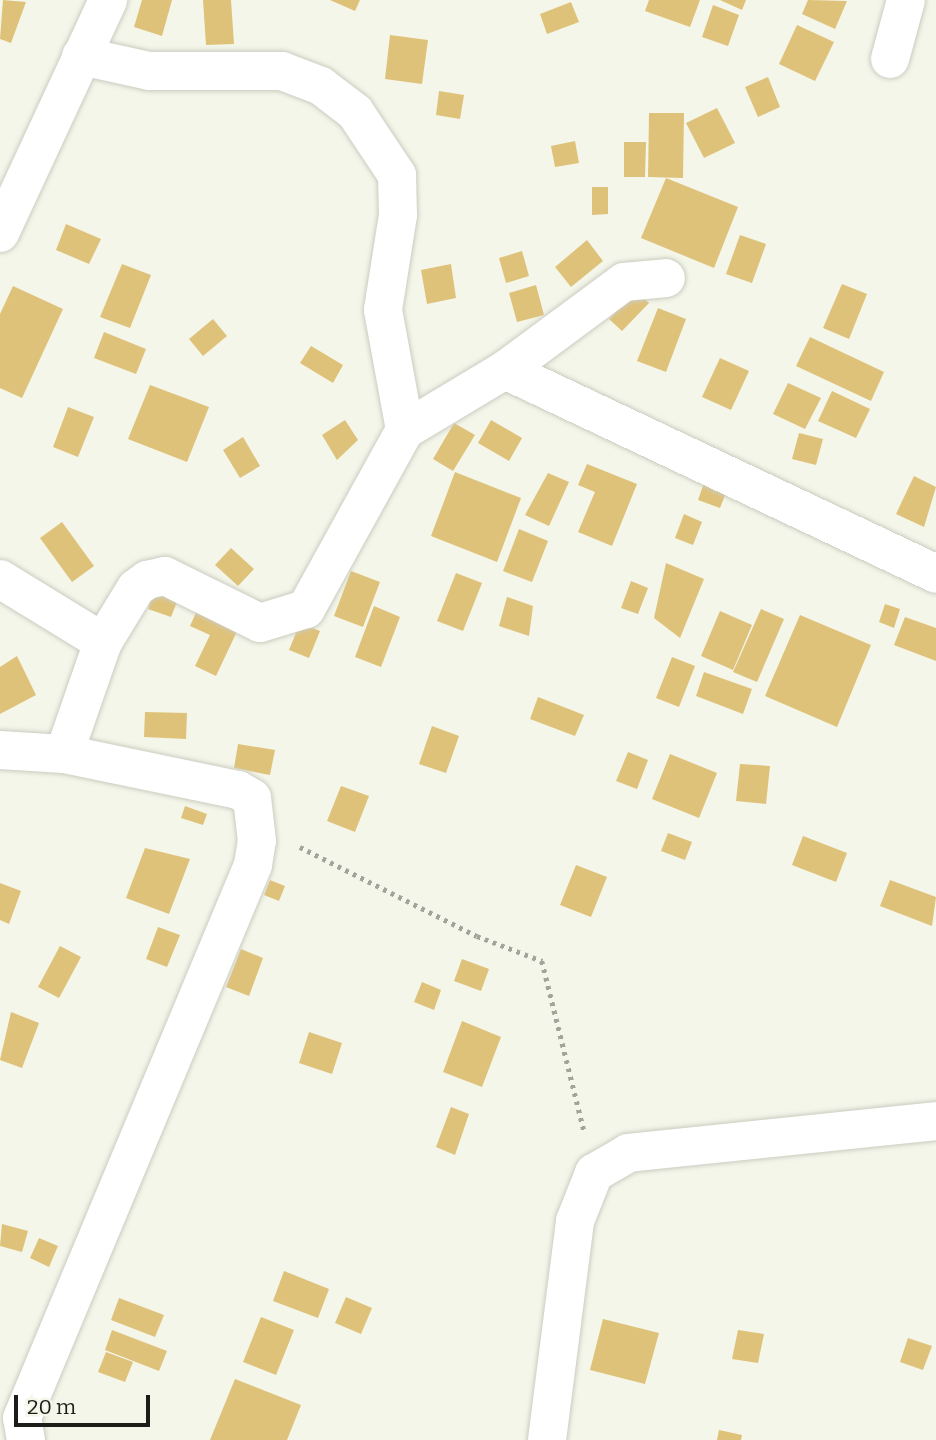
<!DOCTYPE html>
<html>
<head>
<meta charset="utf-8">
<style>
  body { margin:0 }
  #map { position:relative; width:936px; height:1440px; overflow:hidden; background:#f4f6ea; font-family:Bitter,serif }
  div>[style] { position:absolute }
  .building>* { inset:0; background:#dfc279 }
  .path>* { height:4.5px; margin-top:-2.25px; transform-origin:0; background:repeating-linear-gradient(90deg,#a2a39a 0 3.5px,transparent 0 8.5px) }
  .roads { filter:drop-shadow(0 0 2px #cbccc0) drop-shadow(0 0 2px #cbccc0) }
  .minor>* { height:38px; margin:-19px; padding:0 19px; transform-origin:19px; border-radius:19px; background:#fff }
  span { translate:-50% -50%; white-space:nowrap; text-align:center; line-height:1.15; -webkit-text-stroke:7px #f4f6ea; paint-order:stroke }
  .scale { position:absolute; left:14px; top:1395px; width:136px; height:32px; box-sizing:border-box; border:4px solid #1c1c18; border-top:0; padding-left:9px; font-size:21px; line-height:24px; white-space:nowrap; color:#1c1c18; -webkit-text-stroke:5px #f4f6ea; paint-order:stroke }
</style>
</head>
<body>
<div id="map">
  <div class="building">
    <div style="clip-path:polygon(3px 0,26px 2px,11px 43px,0 39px)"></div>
    <div style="clip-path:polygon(142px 0,172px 0,162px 36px,134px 27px)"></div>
    <div style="clip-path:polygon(203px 0,231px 0,234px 44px,206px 45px)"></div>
    <div style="clip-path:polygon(330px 0,360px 0,355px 11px)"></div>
    <div style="clip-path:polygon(649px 0,700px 0,690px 27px,645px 11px)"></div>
    <div style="clip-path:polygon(720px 0,746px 0,742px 10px)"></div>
    <div style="clip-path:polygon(808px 0,847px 1px,835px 29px,802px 14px)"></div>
    <div style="clip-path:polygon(571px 2px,579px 22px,547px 34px,540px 14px)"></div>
    <div style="clip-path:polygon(713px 5px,739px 15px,728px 46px,702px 37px)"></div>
    <div style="clip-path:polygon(797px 25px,834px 42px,815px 81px,779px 64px)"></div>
    <div style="clip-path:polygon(390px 35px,428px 40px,422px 84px,385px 79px)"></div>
    <div style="clip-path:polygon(768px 77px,780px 107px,758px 117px,745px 87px)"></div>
    <div style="clip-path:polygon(439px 91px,464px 95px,460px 119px,436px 115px)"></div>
    <div style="clip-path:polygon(717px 108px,735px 143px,704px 158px,686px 123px)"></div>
    <div style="clip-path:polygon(649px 113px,684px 113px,683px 178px,648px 177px)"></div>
    <div style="clip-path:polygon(575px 141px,579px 163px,555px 167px,551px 146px)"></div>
    <div style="clip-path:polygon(624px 142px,646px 142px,645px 177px,624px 177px)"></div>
    <div style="clip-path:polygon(666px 178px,738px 207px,714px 268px,641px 238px)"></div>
    <div style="clip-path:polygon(592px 187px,608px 187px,608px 214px,592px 215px)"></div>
    <div style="clip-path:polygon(66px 224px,101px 239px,89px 264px,56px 250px)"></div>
    <div style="clip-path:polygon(740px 235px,766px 244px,752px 283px,726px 274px)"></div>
    <div style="clip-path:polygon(587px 240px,603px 261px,571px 287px,555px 267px)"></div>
    <div style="clip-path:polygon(522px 251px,529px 276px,506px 283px,499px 258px)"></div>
    <div style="clip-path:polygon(122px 264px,151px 275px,130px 328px,100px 317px)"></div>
    <div style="clip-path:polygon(451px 264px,456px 298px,427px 304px,421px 270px)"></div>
    <div style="clip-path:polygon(842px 284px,867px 294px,849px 339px,823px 328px)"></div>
    <div style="clip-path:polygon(536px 285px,544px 315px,517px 322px,509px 293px)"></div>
    <div style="clip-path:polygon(13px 286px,63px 309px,22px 398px,0 388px,0 314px)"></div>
    <div style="clip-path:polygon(636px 291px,649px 303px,622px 331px,609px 319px)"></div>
    <div style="clip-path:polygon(658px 308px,686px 319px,666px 372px,637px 361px)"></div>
    <div style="clip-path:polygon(213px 319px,227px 336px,203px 356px,189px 339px)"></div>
    <div style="clip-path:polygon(104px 332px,146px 349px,136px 374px,94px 358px)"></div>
    <div style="clip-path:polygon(810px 337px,884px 372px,871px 401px,796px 366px)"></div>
    <div style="clip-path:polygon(311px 346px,343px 365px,333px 383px,300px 363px)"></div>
    <div style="clip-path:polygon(720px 358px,749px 371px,731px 410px,702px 397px)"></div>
    <div style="clip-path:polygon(788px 383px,821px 398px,805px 429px,773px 414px)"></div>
    <div style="clip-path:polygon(150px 385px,209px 407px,187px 462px,128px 439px)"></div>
    <div style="clip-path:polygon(832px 391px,870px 409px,856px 438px,818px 421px)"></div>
    <div style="clip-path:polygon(68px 407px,94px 417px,78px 457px,53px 447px)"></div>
    <div style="clip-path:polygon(345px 420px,358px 440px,337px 460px,322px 435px)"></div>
    <div style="clip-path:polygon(491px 420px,522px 438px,509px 461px,478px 443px)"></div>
    <div style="clip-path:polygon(454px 423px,475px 435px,453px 471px,433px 459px)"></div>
    <div style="clip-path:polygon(799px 433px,823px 439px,816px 465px,792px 459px)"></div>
    <div style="clip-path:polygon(243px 437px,260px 466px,240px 478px,223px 450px)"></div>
    <div style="clip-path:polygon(587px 464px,637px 484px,612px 546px,578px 532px,595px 492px,578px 485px)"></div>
    <div style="clip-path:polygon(455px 472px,521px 498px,497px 562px,431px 536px)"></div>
    <div style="clip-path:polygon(548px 473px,569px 482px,549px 526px,525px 515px)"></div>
    <div style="clip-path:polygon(914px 476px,936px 487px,924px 527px,896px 514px)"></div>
    <div style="clip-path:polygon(705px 480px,728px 488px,720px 508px,698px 500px)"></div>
    <div style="clip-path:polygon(684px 514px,702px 522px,693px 545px,675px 538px)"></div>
    <div style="clip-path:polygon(62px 522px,94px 566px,72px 582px,40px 538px)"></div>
    <div style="clip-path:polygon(519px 529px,548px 541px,532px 582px,503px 571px)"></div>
    <div style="clip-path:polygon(231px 548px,254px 569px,238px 586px,215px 565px)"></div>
    <div style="clip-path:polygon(666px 563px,704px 579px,680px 638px,654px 618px)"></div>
    <div style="clip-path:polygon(351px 571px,380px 582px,363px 627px,334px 616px)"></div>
    <div style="clip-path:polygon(456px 573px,482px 583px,463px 631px,437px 621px)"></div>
    <div style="clip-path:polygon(631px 581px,648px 588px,638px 614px,621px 608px)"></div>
    <div style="clip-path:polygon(155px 588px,179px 597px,171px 617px,148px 609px)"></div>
    <div style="clip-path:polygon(507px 597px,533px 606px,529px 636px,499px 626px)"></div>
    <div style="clip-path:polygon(885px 604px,900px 609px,894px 628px,879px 622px)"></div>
    <div style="clip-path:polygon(199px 606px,240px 625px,216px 676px,195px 666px,210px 635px,190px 626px)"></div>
    <div style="clip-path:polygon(374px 606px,400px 617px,381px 667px,355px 657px)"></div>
    <div style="clip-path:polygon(761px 609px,784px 619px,757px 682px,733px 672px)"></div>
    <div style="clip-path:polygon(720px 611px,752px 625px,733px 670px,701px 656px)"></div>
    <div style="clip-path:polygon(800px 615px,871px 645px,837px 727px,765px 696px)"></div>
    <div style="clip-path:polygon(905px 617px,936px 628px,936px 661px,894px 645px)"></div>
    <div style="clip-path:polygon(300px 623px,320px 631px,309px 658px,289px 650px)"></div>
    <div style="clip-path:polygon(17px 656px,36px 695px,0 714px,0 667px)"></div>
    <div style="clip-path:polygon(672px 657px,695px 666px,679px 707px,656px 698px)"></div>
    <div style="clip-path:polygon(704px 672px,752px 689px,743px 714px,696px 696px)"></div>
    <div style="clip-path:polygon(538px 697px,584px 715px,575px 736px,530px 719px)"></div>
    <div style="clip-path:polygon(145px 712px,187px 713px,186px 739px,144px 737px)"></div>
    <div style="clip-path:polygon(432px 726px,459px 736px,446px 773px,419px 764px)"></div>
    <div style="clip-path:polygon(238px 744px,275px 750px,270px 775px,234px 768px)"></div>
    <div style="clip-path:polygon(628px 752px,648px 760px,637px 789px,616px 781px)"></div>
    <div style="clip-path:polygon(670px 754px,717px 773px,699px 818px,652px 799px)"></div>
    <div style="clip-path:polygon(740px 764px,770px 766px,766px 804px,736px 801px)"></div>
    <div style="clip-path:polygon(341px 786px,369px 796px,355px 832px,327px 821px)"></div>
    <div style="clip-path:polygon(185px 806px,207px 814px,203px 825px,181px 818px)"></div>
    <div style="clip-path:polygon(668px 833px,692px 842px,685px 860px,661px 851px)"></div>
    <div style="clip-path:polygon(803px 836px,847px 853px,836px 882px,792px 865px)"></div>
    <div style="clip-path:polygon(145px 848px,190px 859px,169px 914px,126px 898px)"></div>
    <div style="clip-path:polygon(576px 865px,607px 877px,591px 917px,560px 905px)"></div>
    <div style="clip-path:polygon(270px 880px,285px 886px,279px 901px,264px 895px)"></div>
    <div style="clip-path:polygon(890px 880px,936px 897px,932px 926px,880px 906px)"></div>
    <div style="clip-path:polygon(0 883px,21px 891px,9px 924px,0 920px)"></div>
    <div style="clip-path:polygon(158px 927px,180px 935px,167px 967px,146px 959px)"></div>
    <div style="clip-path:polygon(60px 946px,81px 957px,59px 998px,38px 987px)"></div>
    <div style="clip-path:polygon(241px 949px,263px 958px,249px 996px,226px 987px)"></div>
    <div style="clip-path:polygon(462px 959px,489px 969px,481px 991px,454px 981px)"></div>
    <div style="clip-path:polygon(422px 982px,441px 990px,434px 1010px,414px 1002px)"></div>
    <div style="clip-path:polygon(11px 1012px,39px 1023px,22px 1068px,0 1060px)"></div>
    <div style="clip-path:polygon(462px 1021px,501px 1037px,482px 1087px,443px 1072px)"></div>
    <div style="clip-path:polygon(309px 1032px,342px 1043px,332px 1074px,299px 1063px)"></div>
    <div style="clip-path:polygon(451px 1107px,469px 1114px,455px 1155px,436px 1147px)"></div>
    <div style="clip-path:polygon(2px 1224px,28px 1231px,22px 1252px,0 1246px)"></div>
    <div style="clip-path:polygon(39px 1238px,58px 1246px,49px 1267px,30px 1258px)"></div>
    <div style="clip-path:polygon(284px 1271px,329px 1289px,318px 1318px,273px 1301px)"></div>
    <div style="clip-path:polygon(346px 1297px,372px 1308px,361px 1334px,335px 1323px)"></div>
    <div style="clip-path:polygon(119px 1298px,164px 1315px,155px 1337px,111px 1320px)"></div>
    <div style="clip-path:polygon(261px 1317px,294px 1330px,276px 1375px,243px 1362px)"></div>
    <div style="clip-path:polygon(603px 1319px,659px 1333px,645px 1384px,590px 1370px)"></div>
    <div style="clip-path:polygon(112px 1330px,167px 1351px,159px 1371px,105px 1350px)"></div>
    <div style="clip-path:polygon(738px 1330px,764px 1334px,758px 1363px,732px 1359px)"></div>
    <div style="clip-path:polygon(908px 1338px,932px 1346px,923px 1370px,900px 1362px)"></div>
    <div style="clip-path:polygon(106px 1352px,133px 1362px,125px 1382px,98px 1372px)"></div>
    <div style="clip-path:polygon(235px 1379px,301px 1405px,287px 1440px,210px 1440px)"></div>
    <div style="clip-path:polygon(719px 1430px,742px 1435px,741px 1440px,717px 1440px)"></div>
  </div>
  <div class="path">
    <div style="left:300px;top:847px;width:198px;rotate:26.7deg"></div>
    <div style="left:477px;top:936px;width:70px;rotate:21deg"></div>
    <div style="left:542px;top:961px;width:175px;rotate:76.1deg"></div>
  </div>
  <div class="roads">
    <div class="minor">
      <div style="left:81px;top:56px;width:70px;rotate:12.4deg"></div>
      <div style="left:149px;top:71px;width:133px"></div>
      <div style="left:282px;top:71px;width:42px;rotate:21deg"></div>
      <div style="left:321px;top:86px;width:43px;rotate:37.4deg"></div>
      <div style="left:355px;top:112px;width:76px;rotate:56.3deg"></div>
      <div style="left:397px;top:175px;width:40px;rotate:88.6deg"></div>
      <div style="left:398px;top:215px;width:96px;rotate:99deg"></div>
      <div style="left:383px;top:310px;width:122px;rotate:79.6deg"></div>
      <div style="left:890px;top:59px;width:61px;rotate:-74.8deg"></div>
      <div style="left:0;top:233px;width:257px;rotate:-65.1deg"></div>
      <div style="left:505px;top:370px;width:477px;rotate:25.3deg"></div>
      <div style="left:0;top:579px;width:121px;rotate:31.5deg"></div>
      <div style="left:0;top:750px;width:64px;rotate:3.6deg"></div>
      <div style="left:64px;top:754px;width:119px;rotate:-70.8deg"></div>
      <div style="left:103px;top:642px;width:63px;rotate:-58.6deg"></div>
      <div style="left:136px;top:588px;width:14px;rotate:-36deg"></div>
      <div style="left:147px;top:580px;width:18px;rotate:-13deg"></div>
      <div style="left:165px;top:576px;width:106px;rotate:26.3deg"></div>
      <div style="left:260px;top:623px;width:48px;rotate:-16.9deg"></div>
      <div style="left:306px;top:609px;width:205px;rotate:-61.1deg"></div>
      <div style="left:405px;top:430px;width:117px;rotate:-31deg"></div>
      <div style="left:505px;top:370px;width:148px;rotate:-36.5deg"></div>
      <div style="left:624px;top:282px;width:42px;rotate:-5.4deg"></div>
      <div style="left:26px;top:1440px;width:22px;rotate:-100deg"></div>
      <div style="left:22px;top:1418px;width:599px;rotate:-67.33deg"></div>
      <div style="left:253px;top:865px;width:24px;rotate:-81deg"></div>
      <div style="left:257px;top:841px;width:43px;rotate:-96.6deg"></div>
      <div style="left:252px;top:798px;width:16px;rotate:-150deg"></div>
      <div style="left:238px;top:790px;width:178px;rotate:-168.3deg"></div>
      <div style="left:547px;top:1440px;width:221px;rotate:-82.7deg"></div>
      <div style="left:575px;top:1221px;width:52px;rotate:-68.4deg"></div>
      <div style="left:594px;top:1173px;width:39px;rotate:-30deg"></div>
      <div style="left:628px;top:1153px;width:310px;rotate:-5.9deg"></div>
    </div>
  </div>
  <div class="scale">20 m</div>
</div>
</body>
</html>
